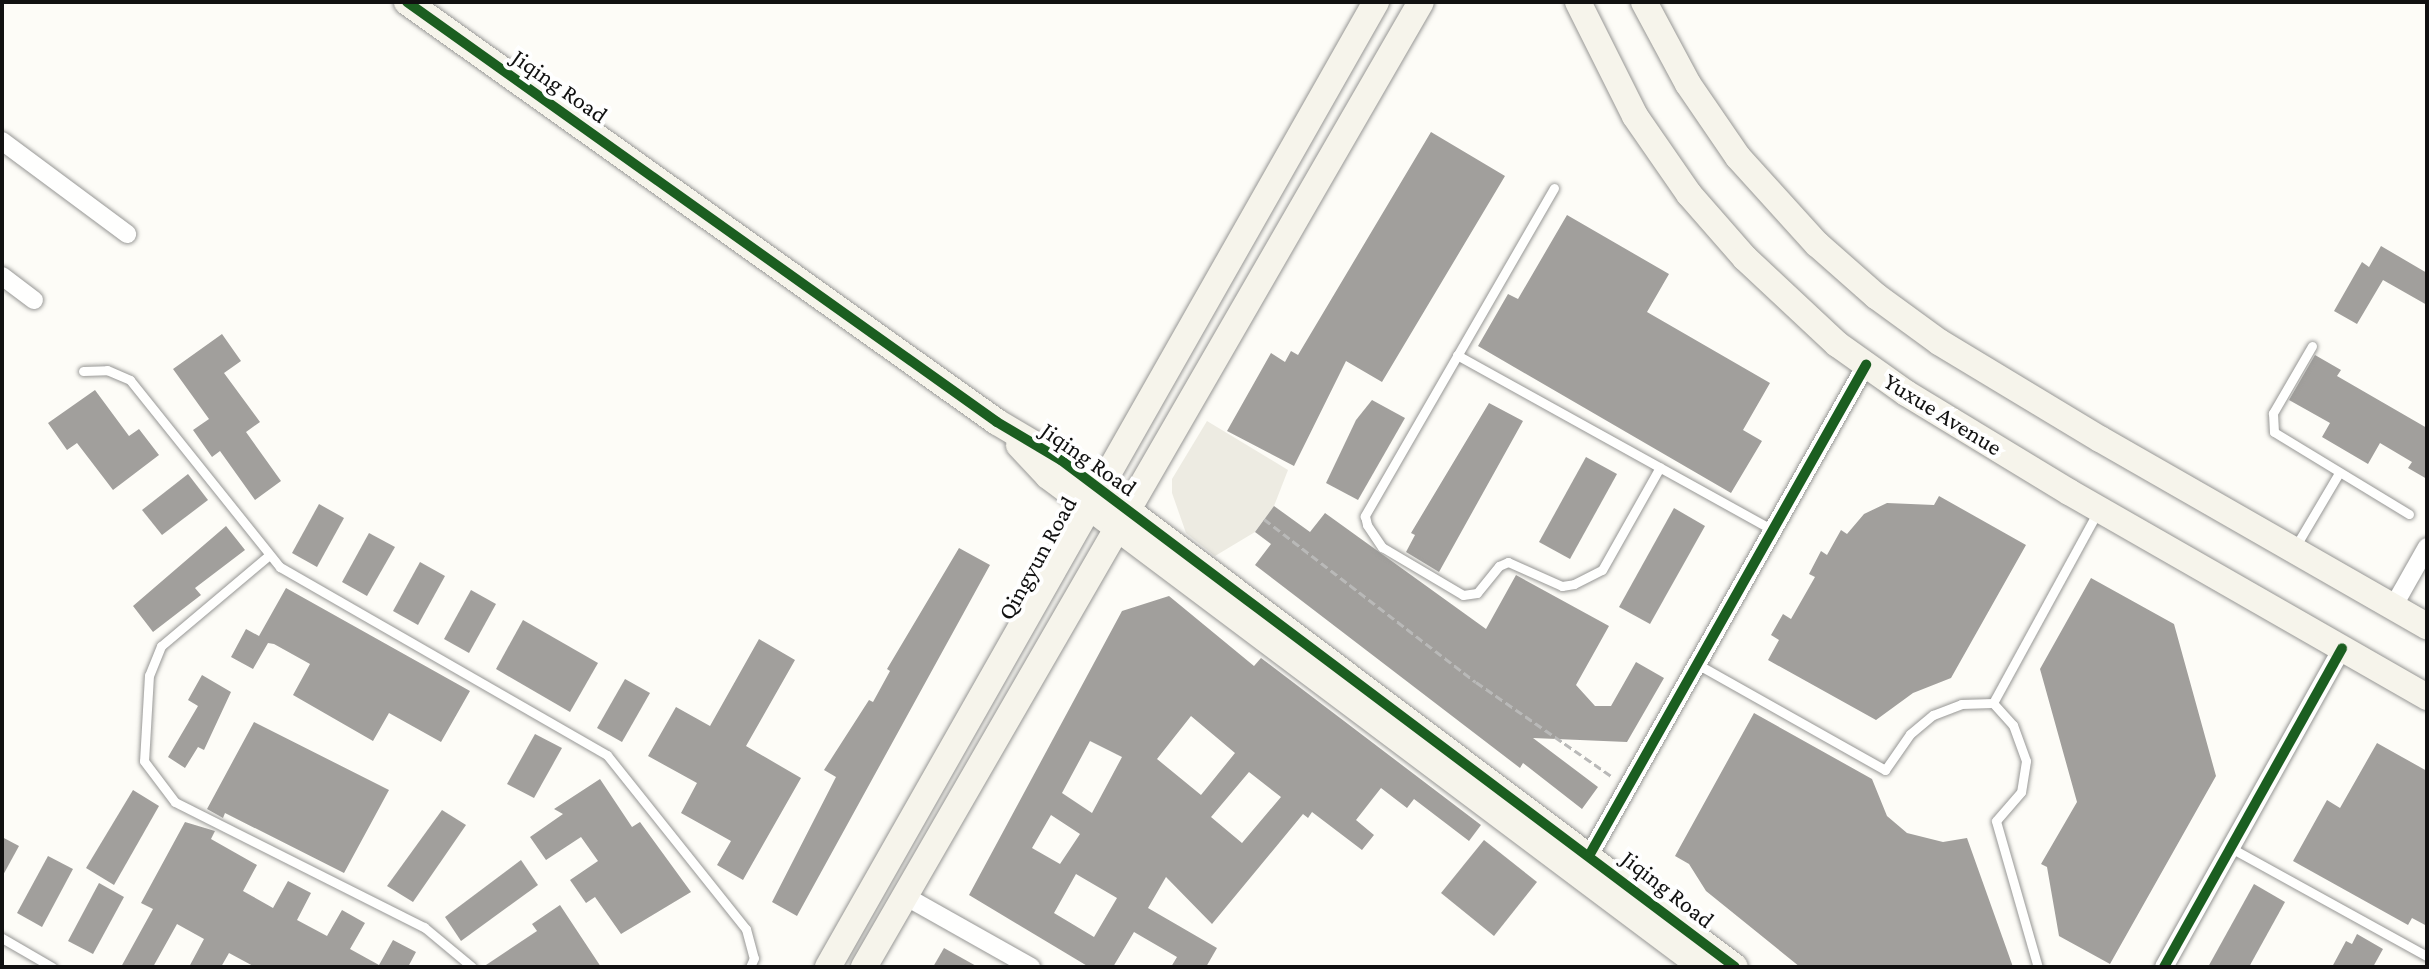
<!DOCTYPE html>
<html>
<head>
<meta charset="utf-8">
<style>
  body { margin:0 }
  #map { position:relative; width:2429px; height:969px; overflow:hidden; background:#fdfcf7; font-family:"Crimson Pro",serif }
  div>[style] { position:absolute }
  .plaza>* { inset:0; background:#edebe2 }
  .building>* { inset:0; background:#a19f9c }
  .path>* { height:3px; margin-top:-1.5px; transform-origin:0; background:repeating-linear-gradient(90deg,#b9b9b8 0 8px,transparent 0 12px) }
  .roads { filter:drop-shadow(0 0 2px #979795) drop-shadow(0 0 2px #979795) }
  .lane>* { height:9px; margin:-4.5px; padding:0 4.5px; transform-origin:4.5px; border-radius:4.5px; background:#fffffe }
  .street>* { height:18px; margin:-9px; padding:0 9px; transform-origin:9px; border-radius:9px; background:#fffffe }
  .secondary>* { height:26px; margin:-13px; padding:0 13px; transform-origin:13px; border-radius:13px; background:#f6f4eb }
  .cycleway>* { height:10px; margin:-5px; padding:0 5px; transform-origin:5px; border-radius:5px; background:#1b5e20 }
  span { translate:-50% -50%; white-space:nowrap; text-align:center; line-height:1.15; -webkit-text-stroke:8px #fff; paint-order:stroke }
  .street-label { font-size:24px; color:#111 }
  .frame { position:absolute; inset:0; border:4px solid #111; pointer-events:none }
</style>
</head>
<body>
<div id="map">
  <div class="plaza">
    <div style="clip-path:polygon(1207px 421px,1288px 470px,1274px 506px,1255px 532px,1215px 556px,1186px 533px,1172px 493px,1172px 479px)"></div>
  </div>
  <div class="building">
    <div style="clip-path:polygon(1431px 132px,1505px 176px,1382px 382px,1346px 361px,1294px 466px,1227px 431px,1271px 353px,1285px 362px,1291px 351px,1298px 355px)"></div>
    <div style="clip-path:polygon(1567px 215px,1669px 274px,1647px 312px,1770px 383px,1743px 430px,1762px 441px,1731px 493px,1478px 346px,1508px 294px,1518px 299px)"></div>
    <div style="clip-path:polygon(2381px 246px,2427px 273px,2427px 305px,2383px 280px,2357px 324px,2334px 311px,2362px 262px,2369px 267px)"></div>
    <div style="clip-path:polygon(222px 334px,241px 361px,224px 373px,260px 422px,246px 432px,281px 481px,255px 500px,220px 451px,212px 457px,193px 430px,209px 419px,173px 369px)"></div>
    <div style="clip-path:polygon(2315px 355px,2341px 370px,2337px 376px,2427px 428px,2427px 479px,2408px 468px,2412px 462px,2380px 443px,2368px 464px,2322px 437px,2330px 423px,2289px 400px)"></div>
    <div style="clip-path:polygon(95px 390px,129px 436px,139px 429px,159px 455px,113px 490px,77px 443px,67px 450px,48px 423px)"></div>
    <div style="clip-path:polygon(1372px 400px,1405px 418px,1358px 500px,1326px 483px,1356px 420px)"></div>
    <div style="clip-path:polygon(1489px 403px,1523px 421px,1439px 572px,1406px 552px,1415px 535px,1411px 533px)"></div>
    <div style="clip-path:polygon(1586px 457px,1617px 474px,1570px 559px,1539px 542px)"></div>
    <div style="clip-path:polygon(188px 474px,208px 500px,162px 535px,142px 510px)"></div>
    <div style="clip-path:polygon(1939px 496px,2026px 545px,1951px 678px,1913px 693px,1876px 720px,1768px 660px,1779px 640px,1771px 635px,1783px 614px,1791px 619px,1815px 577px,1809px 574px,1821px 551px,1827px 555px,1841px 530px,1847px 534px,1864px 514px,1887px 503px,1934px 505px)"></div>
    <div style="clip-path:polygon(319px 504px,344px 518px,317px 567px,292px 553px)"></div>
    <div style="clip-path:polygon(1274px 506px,1310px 532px,1325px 513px,1486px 629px,1516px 575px,1609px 626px,1576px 685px,1595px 706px,1611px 706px,1636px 662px,1664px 678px,1627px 742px,1533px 738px,1598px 787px,1582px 809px,1523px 763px,1520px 768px,1255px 565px,1271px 544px,1255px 532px)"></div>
    <div style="clip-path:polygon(1674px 508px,1705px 526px,1650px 624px,1619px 607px)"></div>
    <div style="clip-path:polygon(226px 526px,245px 550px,195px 588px,201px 595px,153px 632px,133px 606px)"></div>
    <div style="clip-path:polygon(369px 533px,395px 547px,367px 596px,342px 582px)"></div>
    <div style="clip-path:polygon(959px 548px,990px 565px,797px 916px,772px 902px,836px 777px,824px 770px,869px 700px,873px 702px,890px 671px,887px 669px)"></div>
    <div style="clip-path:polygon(420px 562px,445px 576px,418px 625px,393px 611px)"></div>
    <div style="clip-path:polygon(2091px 578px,2174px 624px,2216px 776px,2110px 964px,2059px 936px,2047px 867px,2041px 864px,2077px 802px,2040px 669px)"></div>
    <div style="clip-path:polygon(286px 588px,470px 691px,441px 742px,389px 713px,373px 741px,293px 695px,310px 664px,274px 644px,268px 643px,253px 669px,231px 657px,246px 629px,259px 636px)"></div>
    <div style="clip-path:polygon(471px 590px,496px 604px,469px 653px,444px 639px)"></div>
    <div style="clip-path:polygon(evenodd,1169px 596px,1254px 666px,1261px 658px,1481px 825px,1469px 841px,1414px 799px,1407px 808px,1381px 788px,1356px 820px,1374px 835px,1362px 850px,1312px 812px,1308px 818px,1303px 814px,1212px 924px,1166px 877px,1148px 908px,1217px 948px,1206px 967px,1171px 967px,1177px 957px,1134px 932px,1113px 967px,1089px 967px,969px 895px,1122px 611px,1169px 596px,1191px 716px,1235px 753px,1201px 795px,1157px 759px,1191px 716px,1169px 596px,1090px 741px,1122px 757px,1092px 813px,1062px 793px,1090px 741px,1169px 596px,1249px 772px,1281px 797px,1242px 843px,1211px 817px,1249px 772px,1169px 596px,1051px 815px,1080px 834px,1060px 864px,1032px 848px,1051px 815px,1169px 596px,1076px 874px,1117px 898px,1094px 937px,1054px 913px,1076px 874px)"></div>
    <div style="clip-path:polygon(523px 620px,598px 663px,570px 712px,496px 669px)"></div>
    <div style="clip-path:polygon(759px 639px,795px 660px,746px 746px,801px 778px,743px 880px,717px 865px,731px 841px,681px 813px,697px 783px,648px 756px,676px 707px,710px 726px)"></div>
    <div style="clip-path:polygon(202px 675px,231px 692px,204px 750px,198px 747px,185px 768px,168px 757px,198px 706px,188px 700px)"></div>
    <div style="clip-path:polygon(625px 679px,650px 693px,622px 742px,597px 728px)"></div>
    <div style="clip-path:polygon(1754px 713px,1872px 779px,1887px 816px,1907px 833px,1943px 842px,1967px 838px,2013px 967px,1800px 967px,1706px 891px,1689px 864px,1675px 856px)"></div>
    <div style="clip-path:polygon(254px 722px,389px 790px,344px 873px,225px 813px,223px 818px,207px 809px)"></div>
    <div style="clip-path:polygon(535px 734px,562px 748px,534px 798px,507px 784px)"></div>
    <div style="clip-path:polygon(2377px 743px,2427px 771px,2427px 926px,2412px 918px,2408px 925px,2293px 861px,2327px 800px,2340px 808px)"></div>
    <div style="clip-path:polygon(600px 779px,632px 827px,640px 822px,691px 892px,621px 934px,595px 897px,586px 903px,570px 880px,598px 861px,581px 837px,546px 860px,530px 837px,563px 814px,554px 809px)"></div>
    <div style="clip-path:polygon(133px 790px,159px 806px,114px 885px,86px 868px)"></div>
    <div style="clip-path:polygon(442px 810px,466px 825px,413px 902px,387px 886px)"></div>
    <div style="clip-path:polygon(185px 822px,215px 831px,211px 839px,257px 865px,243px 891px,273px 908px,288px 881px,311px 893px,297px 920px,327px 936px,342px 910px,365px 923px,350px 949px,379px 965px,393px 940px,416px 952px,408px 967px,255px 967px,229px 953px,221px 967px,189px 967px,204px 939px,177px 924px,153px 967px,121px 967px,153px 909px,141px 903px)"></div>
    <div style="clip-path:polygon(2px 837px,19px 846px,2px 877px)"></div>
    <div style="clip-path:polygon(1484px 840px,1537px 882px,1494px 936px,1441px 893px)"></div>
    <div style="clip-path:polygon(48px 856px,73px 869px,42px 927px,17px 913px)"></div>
    <div style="clip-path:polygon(521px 860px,538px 885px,461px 941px,445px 917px)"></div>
    <div style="clip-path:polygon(99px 883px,124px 897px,93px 954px,68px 941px)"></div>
    <div style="clip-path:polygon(2254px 884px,2285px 902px,2249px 967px,2208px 967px)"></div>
    <div style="clip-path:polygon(560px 905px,601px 967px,483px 967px,537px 931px,532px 924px)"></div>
    <div style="clip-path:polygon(2357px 934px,2383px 949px,2373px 967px,2332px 967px,2346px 941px,2352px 944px)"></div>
    <div style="clip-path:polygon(944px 948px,978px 967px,933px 967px)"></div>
  </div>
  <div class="path">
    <div style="left:1264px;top:519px;width:267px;rotate:37.6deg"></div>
    <div style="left:1476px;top:682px;width:165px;rotate:34.8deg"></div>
  </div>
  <div class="roads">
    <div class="lane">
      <div style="left:1554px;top:188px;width:379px;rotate:120deg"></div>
      <div style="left:1365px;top:516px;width:9px;rotate:77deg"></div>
      <div style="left:1367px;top:525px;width:27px;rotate:56deg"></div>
      <div style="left:1382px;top:547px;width:94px;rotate:30.7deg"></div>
      <div style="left:1463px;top:595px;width:14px;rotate:-8deg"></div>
      <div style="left:1477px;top:593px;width:35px;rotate:-51deg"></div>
      <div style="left:1499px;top:566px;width:10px;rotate:-24deg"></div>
      <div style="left:1508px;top:562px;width:59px;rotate:24deg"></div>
      <div style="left:1562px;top:586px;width:12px;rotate:-9deg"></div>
      <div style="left:1574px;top:584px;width:31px;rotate:-27deg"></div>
      <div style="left:1602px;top:570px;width:118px;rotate:-60.6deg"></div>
      <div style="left:2312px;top:346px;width:78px;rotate:120.2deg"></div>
      <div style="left:2273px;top:413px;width:19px;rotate:87deg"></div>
      <div style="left:2274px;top:432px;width:158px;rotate:31.3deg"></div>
      <div style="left:1457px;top:355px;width:361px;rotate:29deg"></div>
      <div style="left:83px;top:371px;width:24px;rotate:-2deg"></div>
      <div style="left:107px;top:370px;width:25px;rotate:23deg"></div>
      <div style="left:130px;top:380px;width:240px;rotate:51.3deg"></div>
      <div style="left:280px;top:567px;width:377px;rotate:29.9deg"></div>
      <div style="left:607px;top:755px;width:223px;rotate:51.4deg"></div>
      <div style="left:746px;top:929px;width:30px;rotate:75deg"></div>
      <div style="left:754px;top:958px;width:10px;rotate:114deg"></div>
      <div style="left:2294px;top:549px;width:88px;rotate:-59.4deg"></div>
      <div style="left:268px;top:556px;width:140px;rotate:139.9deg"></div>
      <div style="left:161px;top:646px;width:31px;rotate:112deg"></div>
      <div style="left:149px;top:675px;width:86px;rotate:93.3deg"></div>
      <div style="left:144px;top:761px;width:51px;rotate:52.9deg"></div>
      <div style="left:175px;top:802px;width:279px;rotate:26.7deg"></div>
      <div style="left:424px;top:927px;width:62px;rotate:39.8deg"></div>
      <div style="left:1697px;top:664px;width:216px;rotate:29.4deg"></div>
      <div style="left:1885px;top:770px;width:44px;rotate:-55.2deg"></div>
      <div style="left:1910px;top:734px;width:30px;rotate:-40deg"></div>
      <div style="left:1933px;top:715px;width:30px;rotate:-21deg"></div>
      <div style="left:1961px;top:704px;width:32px;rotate:-2deg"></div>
      <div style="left:1993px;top:703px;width:30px;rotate:48deg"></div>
      <div style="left:2013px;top:725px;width:38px;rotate:70deg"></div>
      <div style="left:2026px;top:761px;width:31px;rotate:99deg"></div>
      <div style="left:2021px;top:792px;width:38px;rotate:131deg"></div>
      <div style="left:1996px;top:821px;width:152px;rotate:74deg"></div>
      <div style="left:1993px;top:703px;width:221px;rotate:-61.3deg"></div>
      <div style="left:2231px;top:848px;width:224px;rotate:28.9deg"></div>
      <div style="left:2px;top:938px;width:58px;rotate:30.1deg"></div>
    </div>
    <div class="street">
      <div style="left:2px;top:141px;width:156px;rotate:36.6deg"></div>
      <div style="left:2px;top:276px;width:40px;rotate:37deg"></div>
      <div style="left:2393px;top:607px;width:69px;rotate:-60.5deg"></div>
      <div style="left:1590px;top:854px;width:562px;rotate:-60.56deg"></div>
      <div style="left:905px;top:896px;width:145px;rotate:29.4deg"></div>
      <div style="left:2164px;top:967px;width:365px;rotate:-60.8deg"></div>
    </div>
    <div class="secondary">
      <div style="left:407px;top:2px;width:724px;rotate:35.45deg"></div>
      <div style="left:997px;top:422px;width:74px;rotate:30.7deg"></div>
      <div style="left:1061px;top:460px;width:843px;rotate:36.95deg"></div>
      <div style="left:1578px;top:2px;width:127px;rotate:63.4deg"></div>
      <div style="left:1635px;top:116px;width:95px;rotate:55.3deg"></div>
      <div style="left:1689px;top:194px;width:85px;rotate:48.8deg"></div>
      <div style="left:1745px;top:258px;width:126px;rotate:43.1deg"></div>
      <div style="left:1837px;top:344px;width:85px;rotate:35.4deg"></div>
      <div style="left:1906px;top:393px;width:191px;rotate:31.3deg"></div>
      <div style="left:2069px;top:492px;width:413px;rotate:29.8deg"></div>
      <div style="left:1644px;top:2px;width:93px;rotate:61.8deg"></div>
      <div style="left:1688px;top:84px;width:88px;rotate:55.6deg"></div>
      <div style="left:1738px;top:157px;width:118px;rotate:47.8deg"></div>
      <div style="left:1817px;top:244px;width:79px;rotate:41.4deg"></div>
      <div style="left:1876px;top:296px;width:78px;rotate:36.1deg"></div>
      <div style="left:1939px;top:342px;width:188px;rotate:31.1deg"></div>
      <div style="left:2100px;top:439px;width:377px;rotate:29.8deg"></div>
      <div style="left:1019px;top:445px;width:42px;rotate:46.9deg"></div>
      <div style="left:1048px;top:476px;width:818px;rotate:36.9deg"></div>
      <div style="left:828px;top:967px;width:1110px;rotate:-60.41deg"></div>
      <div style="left:864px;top:967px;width:1114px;rotate:-60.01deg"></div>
    </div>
  </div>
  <div class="cycleway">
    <div style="left:407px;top:2px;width:724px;rotate:35.45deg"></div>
    <div style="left:997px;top:422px;width:74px;rotate:30.7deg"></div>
    <div style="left:1061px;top:460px;width:843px;rotate:36.95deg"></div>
    <div style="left:1590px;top:854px;width:562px;rotate:-60.56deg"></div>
    <div style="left:2164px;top:967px;width:365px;rotate:-60.8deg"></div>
  </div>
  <div class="street-label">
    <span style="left:560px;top:86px;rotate:35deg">Jiqing Road</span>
    <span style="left:1943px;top:414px;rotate:32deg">Yuxue Avenue</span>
    <span style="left:1089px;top:459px;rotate:35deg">Jiqing Road</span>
    <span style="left:1037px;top:558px;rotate:-61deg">Qingyun Road</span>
    <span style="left:1668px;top:889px;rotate:38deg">Jiqing Road</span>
  </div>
  <div class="frame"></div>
</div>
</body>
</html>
